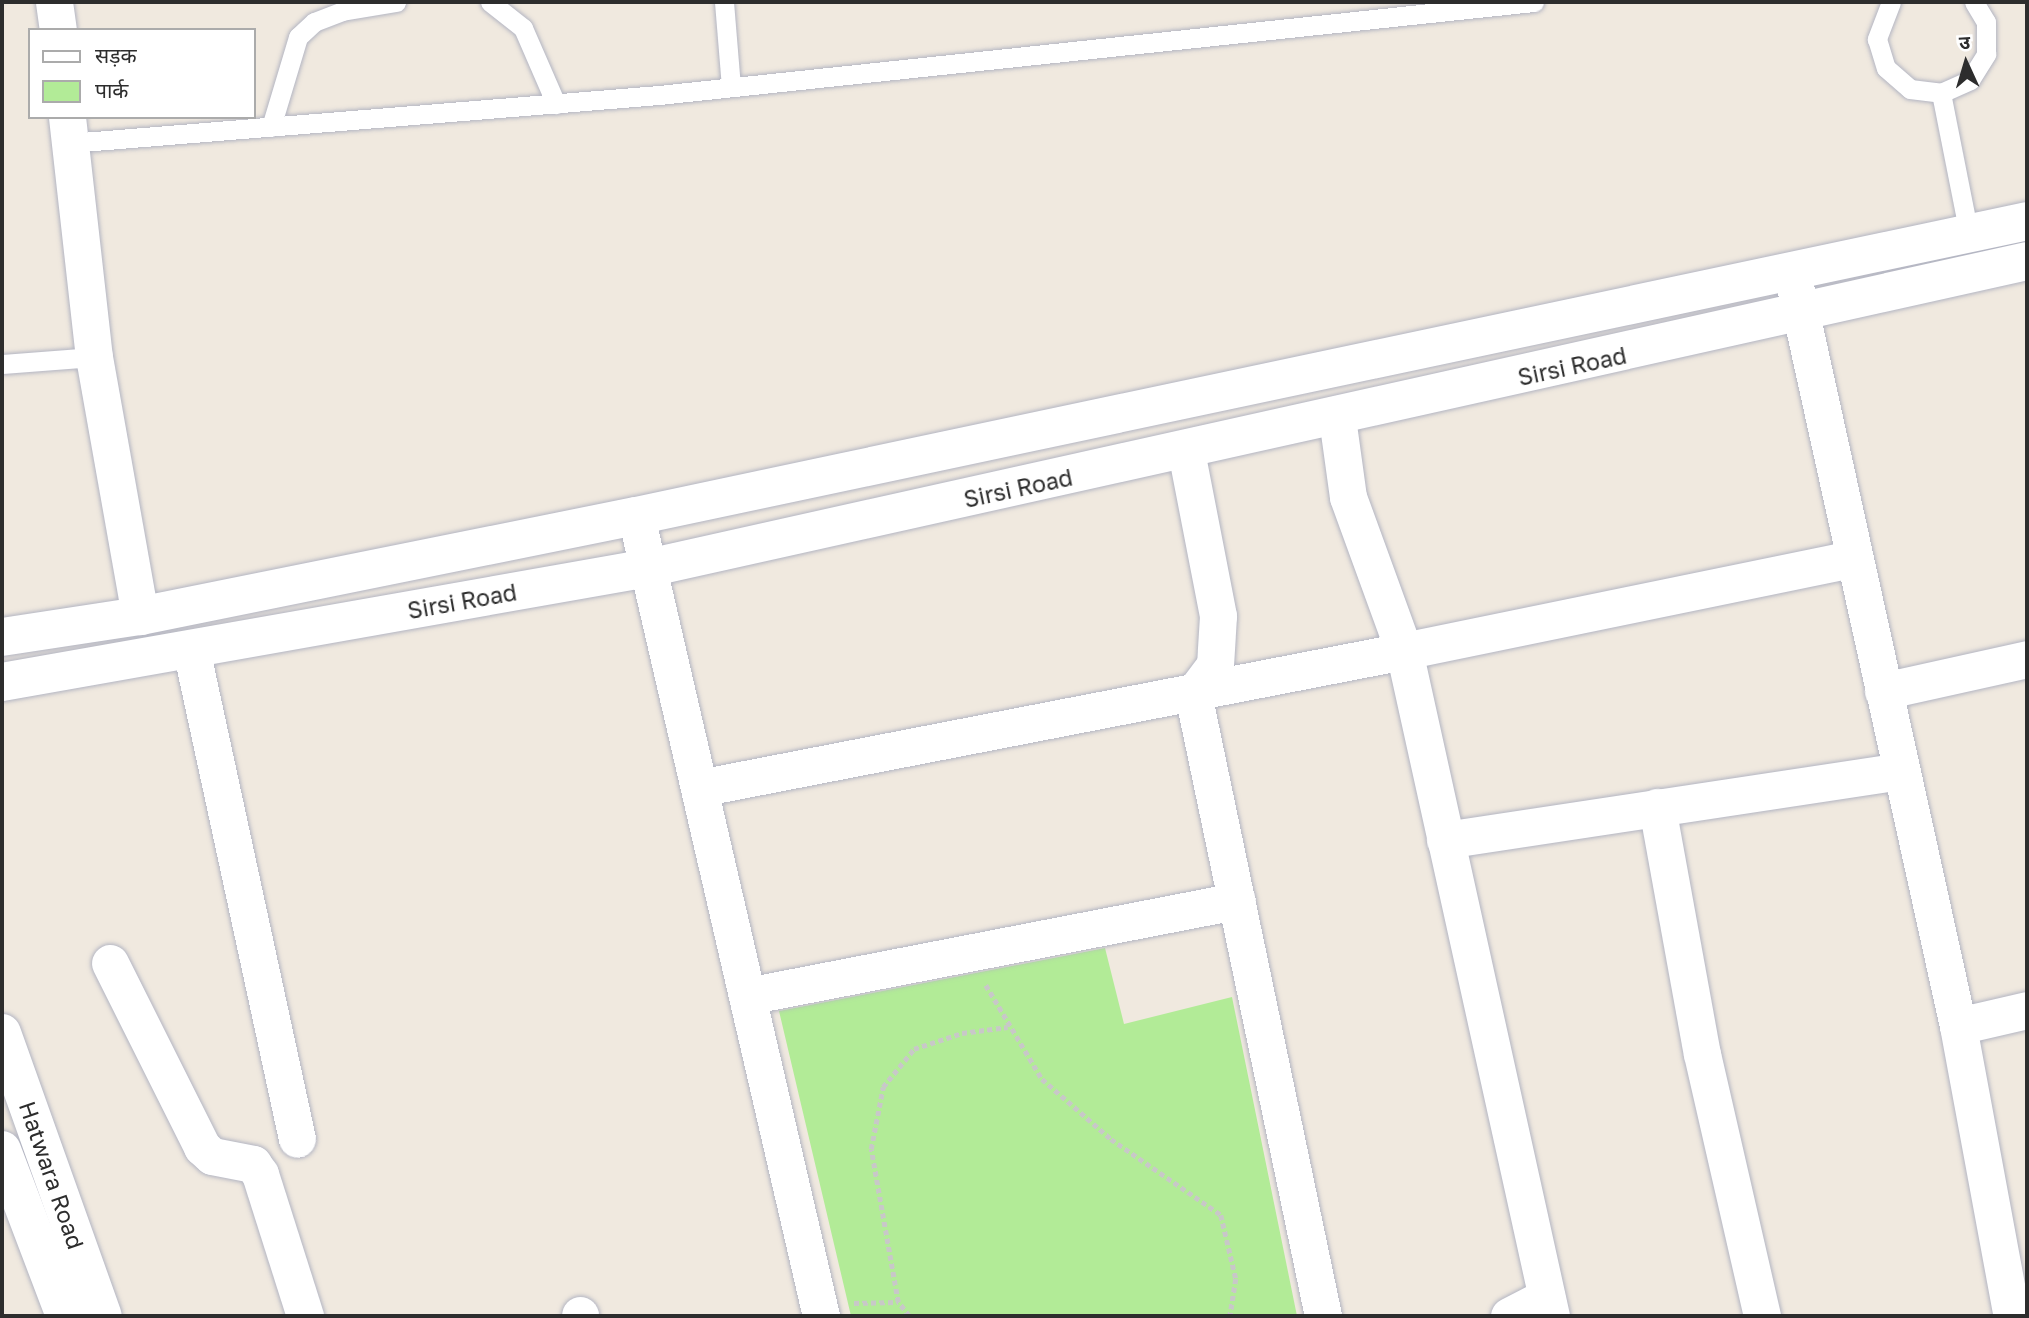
<!DOCTYPE html>
<html>
<head>
<meta charset="utf-8">
<style>
  body { margin:0 }
  #map { position:relative; width:2029px; height:1318px; overflow:hidden; background:#f0e9df; font-family:"Golos Text","Noto Sans Devanagari",sans-serif }
  div>[style] { position:absolute }
  .green>* { inset:0; background:#b2eb97 }
  .path>* { height:4.5px; margin-top:-2.25px; transform-origin:0; background:repeating-linear-gradient(90deg,#c8c8c8 0 5px,transparent 0 8.5px) }
  .roads { filter:drop-shadow(0 0 2px #b3b5c2) drop-shadow(0 0 2px #b3b5c2) }
  .lane>* { height:19px; margin:-9.5px; padding:0 9.5px; transform-origin:9.5px; border-radius:9.5px; background:#fff }
  .street>* { height:37px; margin:-18.5px; padding:0 18.5px; transform-origin:18.5px; border-radius:18.5px; background:#fff }
  .secondary>* { height:38px; margin:-19px; padding:0 19px; transform-origin:19px; border-radius:19px; background:#fff }
  span { translate:-50% -50%; white-space:nowrap; text-align:center; line-height:1.15; -webkit-text-stroke:7px #fff; paint-order:stroke }
  .street-label { font-size:23px; color:#2d2d2d }
  .frame { position:absolute; inset:0; border:4px solid #2d2d2d; pointer-events:none }
  .legend { position:absolute; left:28px; top:28px; width:228px; height:91px; box-sizing:border-box; background:#fff; border:2px solid #ababab; margin:0; padding:9px 12px; list-style:none; font-size:21px; color:#2d2d2d }
  .legend li { display:flex; align-items:center; gap:14px; height:35px }
  .legend b { width:35px; border:2px solid #ababab }
  .north { position:absolute; left:1931px; top:28px; width:70px; height:70px; -webkit-text-stroke:5px #fff; paint-order:stroke; rotate:356deg; font-size:19px; font-weight:700; line-height:28px; text-align:center; color:#2d2d2d }
  .north::after { content:''; display:block; margin:auto; width:24px; height:32px; background:#2d2d2d; clip-path:polygon(50% 0,100% 100%,50% 72%,0 100%) }
</style>
</head>
<body>
<div id="map">
  <div class="green">
    <div style="clip-path:polygon(1105px 948px,1124px 1024px,1232px 997px,1297px 1316px,851px 1316px,779px 1011px)"></div>
  </div>
  <div class="path">
    <div style="left:986px;top:985px;width:109px;rotate:59.2deg"></div>
    <div style="left:1042px;top:1079px;width:91px;rotate:41deg"></div>
    <div style="left:1111px;top:1139px;width:134px;rotate:34.6deg"></div>
    <div style="left:1221px;top:1215px;width:66px;rotate:76.8deg"></div>
    <div style="left:1236px;top:1279px;width:37px;rotate:99deg"></div>
    <div style="left:854px;top:1303px;width:44px;rotate:-1.3deg"></div>
    <div style="left:909px;top:1316px;width:18px;rotate:-128deg"></div>
    <div style="left:898px;top:1302px;width:155px;rotate:-100deg"></div>
    <div style="left:871px;top:1149px;width:63px;rotate:-79deg"></div>
    <div style="left:883px;top:1087px;width:49px;rotate:-50.8deg"></div>
    <div style="left:914px;top:1049px;width:51px;rotate:-18.4deg"></div>
    <div style="left:962px;top:1033px;width:46px;rotate:-7.4deg"></div>
  </div>
  <div class="roads">
    <div class="lane">
      <div style="left:490px;top:2px;width:42px;rotate:38.2deg"></div>
      <div style="left:523px;top:28px;width:83px;rotate:66.5deg"></div>
      <div style="left:724px;top:2px;width:85px;rotate:85.3deg"></div>
      <div style="left:1891px;top:2px;width:40px;rotate:111deg"></div>
      <div style="left:1877px;top:39px;width:30px;rotate:73deg"></div>
      <div style="left:1886px;top:68px;width:32px;rotate:41deg"></div>
      <div style="left:1910px;top:89px;width:31px;rotate:7deg"></div>
      <div style="left:1941px;top:93px;width:32px;rotate:-24deg"></div>
      <div style="left:1970px;top:80px;width:31px;rotate:-58deg"></div>
      <div style="left:1986px;top:54px;width:32px;rotate:-90deg"></div>
      <div style="left:1986px;top:22px;width:23px;rotate:-121deg"></div>
      <div style="left:1941px;top:93px;width:144px;rotate:78.8deg"></div>
      <div style="left:271px;top:127px;width:94px;rotate:-73.3deg"></div>
      <div style="left:298px;top:37px;width:22px;rotate:-43deg"></div>
      <div style="left:314px;top:22px;width:30px;rotate:-21deg"></div>
      <div style="left:342px;top:11px;width:55px;rotate:-9.5deg"></div>
      <div style="left:70px;top:143px;width:591px;rotate:-4.66deg"></div>
      <div style="left:659px;top:95px;width:880px;rotate:-6.07deg"></div>
      <div style="left:2px;top:364px;width:92px;rotate:-4.4deg"></div>
    </div>
    <div class="street">
      <div style="left:54px;top:2px;width:28px;rotate:82deg"></div>
      <div style="left:67px;top:117px;width:242px;rotate:83.6deg"></div>
      <div style="left:94px;top:357px;width:263px;rotate:79.9deg"></div>
      <div style="left:1792px;top:273px;width:771px;rotate:77.57deg"></div>
      <div style="left:1958px;top:1026px;width:295px;rotate:79.5deg"></div>
      <div style="left:1186px;top:451px;width:168px;rotate:79deg"></div>
      <div style="left:1218px;top:616px;width:49px;rotate:93.5deg"></div>
      <div style="left:1215px;top:665px;width:36px;rotate:127deg"></div>
      <div style="left:1193px;top:694px;width:635px;rotate:78.19deg"></div>
      <div style="left:636px;top:516px;width:821px;rotate:76.98deg"></div>
      <div style="left:191px;top:649px;width:501px;rotate:77.79deg"></div>
      <div style="left:1883px;top:691px;width:148px;rotate:-12.5deg"></div>
      <div style="left:699px;top:788px;width:718px;rotate:-11deg"></div>
      <div style="left:1404px;top:651px;width:164px;rotate:-110deg"></div>
      <div style="left:1348px;top:497px;width:80px;rotate:-97.9deg"></div>
      <div style="left:1657px;top:807px;width:251px;rotate:79.7deg"></div>
      <div style="left:1702px;top:1054px;width:269px;rotate:77.1deg"></div>
      <div style="left:1445px;top:840px;width:461px;rotate:-8.6deg"></div>
      <div style="left:110px;top:963px;width:206px;rotate:63.4deg"></div>
      <div style="left:202px;top:1147px;width:13px;rotate:42deg"></div>
      <div style="left:212px;top:1156px;width:42px;rotate:11deg"></div>
      <div style="left:253px;top:1164px;width:12px;rotate:55deg"></div>
      <div style="left:260px;top:1174px;width:149px;rotate:72.4deg"></div>
      <div style="left:747px;top:996px;width:499px;rotate:-11deg"></div>
      <div style="left:1958px;top:1026px;width:71px;rotate:-13.1deg"></div>
      <div style="left:580px;top:1315px;width:1px;rotate:90deg"></div>
      <div style="left:1509px;top:1316px;width:42px;rotate:-27.2deg"></div>
      <div style="left:1551px;top:1316px;width:681px;rotate:-102.46deg"></div>
      <div style="left:1404px;top:651px;width:459px;rotate:-11.6deg"></div>
    </div>
    <div class="secondary">
      <div style="left:2px;top:637px;width:140px;rotate:-8.7deg"></div>
      <div style="left:140px;top:616px;width:506px;rotate:-11.4deg"></div>
      <div style="left:636px;top:516px;width:1422px;rotate:-11.97deg"></div>
      <div style="left:2px;top:682px;width:656px;rotate:-10.01deg"></div>
      <div style="left:648px;top:568px;width:1413px;rotate:-12.55deg"></div>
      <div style="left:2px;top:1033px;width:300px;rotate:70.4deg"></div>
      <div style="left:2px;top:1150px;width:178px;rotate:69.2deg"></div>
    </div>
  </div>
  <div class="street-label">
    <span style="left:1572px;top:366px;rotate:-12deg">Sirsi Road</span>
    <span style="left:1018px;top:488px;rotate:-12deg">Sirsi Road</span>
    <span style="left:462px;top:601px;rotate:-10deg">Sirsi Road</span>
    <span style="left:52px;top:1175px;rotate:71deg">Hatwara Road</span>
  </div>
  <div class="frame"></div>
  <ul class="legend">
  <li><b style="height:9px;background:#fff"></b>सड़क</li>
  <li><b style="height:19px;background:#b2eb97"></b>पार्क</li>
  </ul>
  <div class="north">उ</div>
</div>
</body>
</html>
